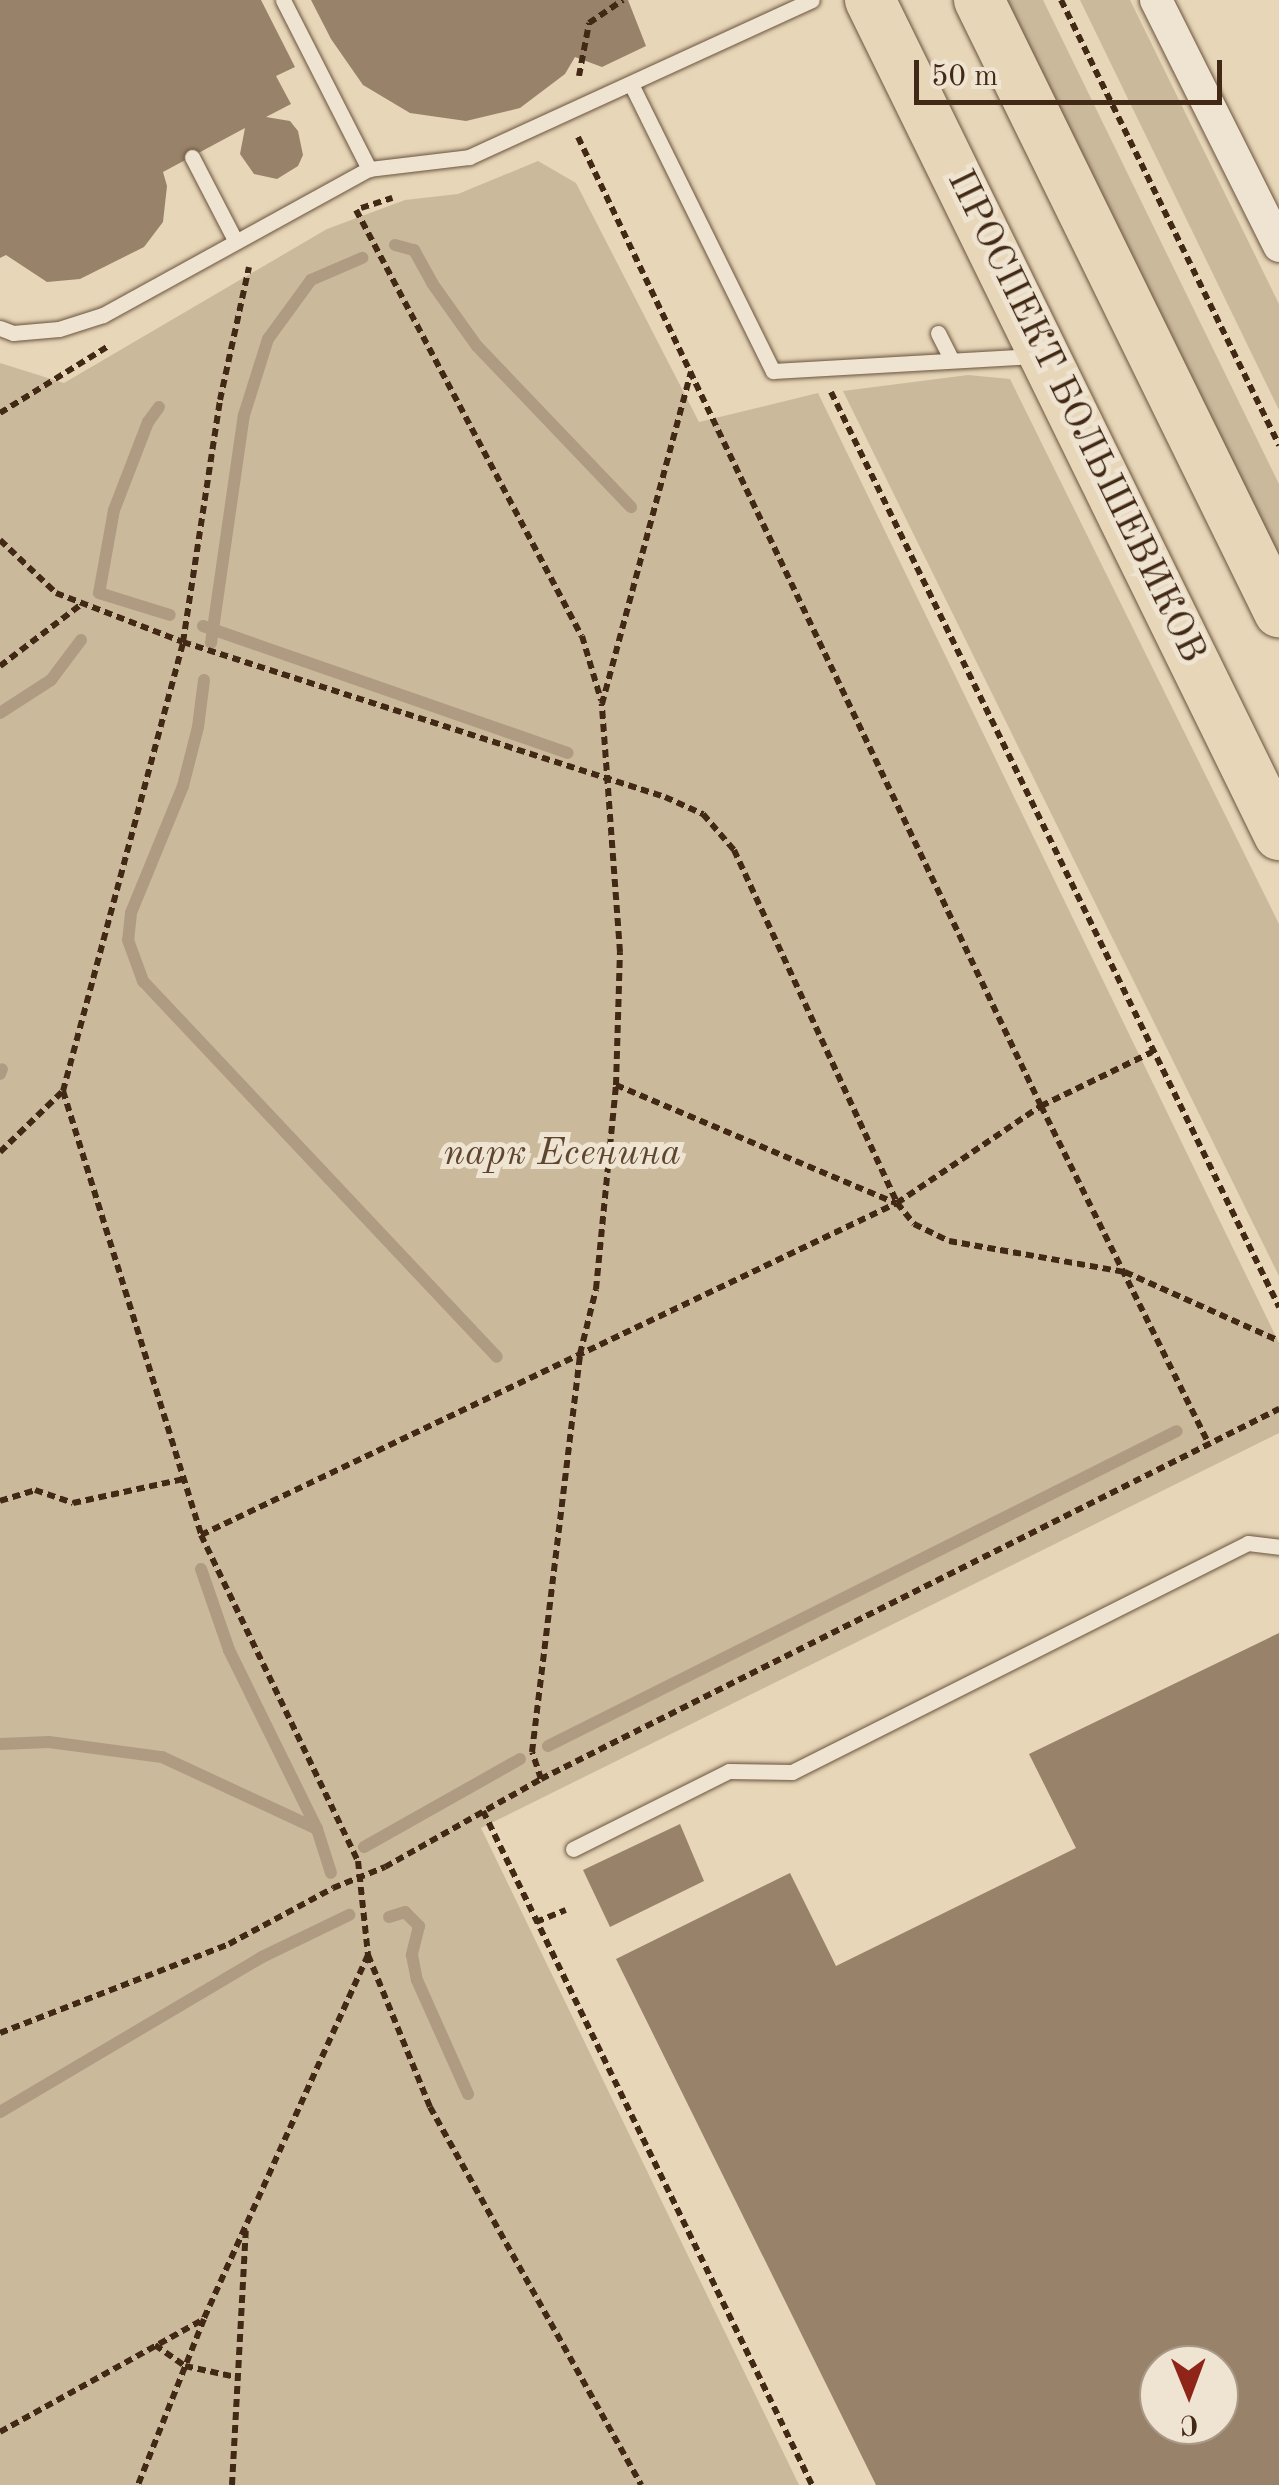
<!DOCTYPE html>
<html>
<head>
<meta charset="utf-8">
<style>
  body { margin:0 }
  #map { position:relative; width:1279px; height:2485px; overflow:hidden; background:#e7d6b8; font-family:"Old Standard TT",serif }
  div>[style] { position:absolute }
  .green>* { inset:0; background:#cbb99c }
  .stream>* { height:12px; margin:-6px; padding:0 6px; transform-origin:6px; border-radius:6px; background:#af9b81 }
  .building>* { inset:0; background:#98836a }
  .path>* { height:6px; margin-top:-3px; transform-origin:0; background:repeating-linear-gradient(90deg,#422915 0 8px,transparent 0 13px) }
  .roads { filter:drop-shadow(0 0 2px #6b543e) drop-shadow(0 0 2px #6b543e) }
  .service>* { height:15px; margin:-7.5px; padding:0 7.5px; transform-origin:7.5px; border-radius:7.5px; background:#efe4d1 }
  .minor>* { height:32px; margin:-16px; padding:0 16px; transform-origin:16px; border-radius:16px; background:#efe4d1 }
  .primary>* { height:50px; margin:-25px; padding:0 25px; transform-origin:25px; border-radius:25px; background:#e7d6b8 }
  span { translate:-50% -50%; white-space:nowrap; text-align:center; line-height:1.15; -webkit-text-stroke:10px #efe4d1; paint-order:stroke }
  .street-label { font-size:38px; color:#422915 }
  .park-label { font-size:38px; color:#5d4630; font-style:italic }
  .north { position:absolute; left:1139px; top:2345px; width:100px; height:100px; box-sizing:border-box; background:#efe4d1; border:2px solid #aa9986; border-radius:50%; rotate:179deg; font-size:28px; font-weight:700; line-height:40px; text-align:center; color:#422915 }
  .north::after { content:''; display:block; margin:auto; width:35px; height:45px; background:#8f2418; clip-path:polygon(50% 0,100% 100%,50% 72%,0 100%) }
  .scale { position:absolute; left:914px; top:60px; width:308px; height:45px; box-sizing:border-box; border:5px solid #422915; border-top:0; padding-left:12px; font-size:30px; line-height:35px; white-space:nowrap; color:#422915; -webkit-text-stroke:8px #efe4d1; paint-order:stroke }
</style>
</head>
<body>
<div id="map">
  <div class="green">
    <div style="clip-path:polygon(1002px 0,1043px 0,1279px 484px,1279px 562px)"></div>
    <div style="clip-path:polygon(1080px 0,1130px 0,1279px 304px,1279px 410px)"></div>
    <div style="clip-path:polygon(538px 161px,576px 183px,699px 422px,818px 393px,1279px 1343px,1279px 1433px,481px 1828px,799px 2485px,0 2485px,0 363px,64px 383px,327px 229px,405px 200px,458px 194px)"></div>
    <div style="clip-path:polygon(968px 375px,1010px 379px,1279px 924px,1279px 1276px,843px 391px)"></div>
  </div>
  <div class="stream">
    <div style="left:395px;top:245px;width:20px;rotate:15deg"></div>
    <div style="left:414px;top:250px;width:38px;rotate:61deg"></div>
    <div style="left:432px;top:283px;width:77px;rotate:54.5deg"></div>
    <div style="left:477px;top:346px;width:223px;rotate:46.3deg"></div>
    <div style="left:159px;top:407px;width:19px;rotate:126deg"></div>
    <div style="left:148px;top:422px;width:94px;rotate:111.1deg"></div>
    <div style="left:114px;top:510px;width:84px;rotate:100.2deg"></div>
    <div style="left:99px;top:593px;width:74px;rotate:17.2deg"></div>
    <div style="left:203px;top:626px;width:386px;rotate:19.2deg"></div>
    <div style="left:211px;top:643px;width:230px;rotate:-81.8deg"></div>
    <div style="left:244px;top:415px;width:80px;rotate:-72.5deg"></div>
    <div style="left:268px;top:339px;width:73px;rotate:-53.9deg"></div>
    <div style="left:311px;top:280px;width:56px;rotate:-23.3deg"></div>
    <div style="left:204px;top:680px;width:47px;rotate:97.3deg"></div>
    <div style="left:198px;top:727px;width:61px;rotate:104.3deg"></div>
    <div style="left:183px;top:786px;width:137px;rotate:112.3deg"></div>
    <div style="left:131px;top:913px;width:27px;rotate:96deg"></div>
    <div style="left:128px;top:940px;width:44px;rotate:69.9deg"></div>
    <div style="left:143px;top:981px;width:516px;rotate:46.73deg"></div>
    <div style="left:0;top:713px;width:61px;rotate:-32.9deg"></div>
    <div style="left:51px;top:680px;width:50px;rotate:-53.1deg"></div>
    <div style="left:0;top:1074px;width:5px;rotate:-68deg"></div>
    <div style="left:201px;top:1569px;width:86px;rotate:70.9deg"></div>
    <div style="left:229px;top:1650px;width:199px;rotate:63.8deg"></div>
    <div style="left:317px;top:1829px;width:46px;rotate:72.3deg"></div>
    <div style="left:0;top:1744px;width:49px;rotate:-2.3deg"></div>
    <div style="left:49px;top:1742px;width:114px;rotate:7.6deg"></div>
    <div style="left:162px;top:1757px;width:171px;rotate:24.9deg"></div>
    <div style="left:548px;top:1746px;width:703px;rotate:-26.6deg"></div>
    <div style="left:364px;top:1847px;width:179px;rotate:-29.4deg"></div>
    <div style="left:389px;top:1917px;width:17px;rotate:-17deg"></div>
    <div style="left:405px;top:1912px;width:20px;rotate:45deg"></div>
    <div style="left:419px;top:1926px;width:30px;rotate:104deg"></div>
    <div style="left:412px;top:1955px;width:25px;rotate:79deg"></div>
    <div style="left:417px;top:1980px;width:125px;rotate:65.9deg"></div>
    <div style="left:0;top:2112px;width:304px;rotate:-30.6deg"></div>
    <div style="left:262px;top:1957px;width:97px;rotate:-25.8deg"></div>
  </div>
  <div class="building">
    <div style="clip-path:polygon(0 0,261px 0,295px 67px,276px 76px,291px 104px,266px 117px,290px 121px,298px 131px,303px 155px,298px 166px,277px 179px,254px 174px,240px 154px,245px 128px,163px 172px,167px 186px,163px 222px,144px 247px,80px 279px,47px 282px,6px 255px,0 258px)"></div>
    <div style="clip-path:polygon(311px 0,628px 0,646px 46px,602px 67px,575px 57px,565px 74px,520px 108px,466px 121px,410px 113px,363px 85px,331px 39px)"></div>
    <div style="clip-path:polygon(evenodd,1279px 1633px,1279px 2485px,876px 2485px,616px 1959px,790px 1873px,836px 1966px,1076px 1848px,1029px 1754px,1279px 1633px,1159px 2365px,1219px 2365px,1219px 2425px,1159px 2425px,1159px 2365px)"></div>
    <div style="clip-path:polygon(680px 1824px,704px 1881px,610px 1927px,583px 1870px)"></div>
  </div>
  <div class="path">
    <div style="left:1061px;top:0;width:496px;rotate:63.9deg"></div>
    <div style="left:579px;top:76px;width:54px;rotate:-79.3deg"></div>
    <div style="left:589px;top:23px;width:41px;rotate:-34.1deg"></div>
    <div style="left:578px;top:137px;width:1074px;rotate:64.46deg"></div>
    <div style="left:1041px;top:1106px;width:375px;rotate:63.6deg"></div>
    <div style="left:361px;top:208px;width:33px;rotate:-18deg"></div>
    <div style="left:356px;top:210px;width:482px;rotate:62.1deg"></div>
    <div style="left:582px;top:636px;width:67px;rotate:73.5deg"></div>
    <div style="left:831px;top:392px;width:1019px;rotate:63.91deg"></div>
    <div style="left:0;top:413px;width:129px;rotate:-31.7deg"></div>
    <div style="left:0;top:540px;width:77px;rotate:43.4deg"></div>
    <div style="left:56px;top:593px;width:136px;rotate:21.1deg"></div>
    <div style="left:183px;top:642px;width:506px;rotate:17.83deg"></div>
    <div style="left:665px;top:797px;width:42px;rotate:24.1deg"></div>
    <div style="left:703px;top:814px;width:48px;rotate:49.3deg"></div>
    <div style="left:734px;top:850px;width:389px;rotate:65.2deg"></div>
    <div style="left:897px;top:1203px;width:27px;rotate:51deg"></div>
    <div style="left:914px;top:1224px;width:39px;rotate:26deg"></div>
    <div style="left:949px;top:1241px;width:179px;rotate:10deg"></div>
    <div style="left:1125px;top:1272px;width:169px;rotate:24.1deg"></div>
    <div style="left:0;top:666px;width:104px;rotate:-37.2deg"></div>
    <div style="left:616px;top:1085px;width:304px;rotate:22.9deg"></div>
    <div style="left:63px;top:1091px;width:465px;rotate:72.7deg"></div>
    <div style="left:201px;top:1535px;width:362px;rotate:64.3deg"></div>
    <div style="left:358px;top:1861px;width:95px;rotate:83.9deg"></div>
    <div style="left:368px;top:1955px;width:399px;rotate:114.3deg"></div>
    <div style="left:204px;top:2319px;width:179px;rotate:111.7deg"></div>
    <div style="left:0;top:1152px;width:88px;rotate:-44.1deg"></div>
    <div style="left:63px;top:1091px;width:465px;rotate:-75deg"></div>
    <div style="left:183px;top:642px;width:245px;rotate:-81.3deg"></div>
    <div style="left:220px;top:400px;width:136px;rotate:-77.7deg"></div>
    <div style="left:0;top:1501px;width:37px;rotate:-17deg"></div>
    <div style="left:35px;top:1490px;width:40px;rotate:18.9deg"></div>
    <div style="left:73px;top:1503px;width:114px;rotate:-12.2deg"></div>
    <div style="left:201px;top:1535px;width:771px;rotate:-25.5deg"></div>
    <div style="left:897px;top:1203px;width:174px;rotate:-34deg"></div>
    <div style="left:1041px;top:1106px;width:123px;rotate:-25.9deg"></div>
    <div style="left:541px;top:1779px;width:28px;rotate:-108deg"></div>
    <div style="left:532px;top:1752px;width:401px;rotate:-83.1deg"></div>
    <div style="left:580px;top:1354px;width:67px;rotate:-76.2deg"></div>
    <div style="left:596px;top:1289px;width:205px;rotate:-84.4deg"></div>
    <div style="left:616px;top:1085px;width:133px;rotate:-88.3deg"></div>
    <div style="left:620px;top:952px;width:249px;rotate:-94.2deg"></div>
    <div style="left:602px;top:704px;width:344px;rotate:-75deg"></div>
    <div style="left:483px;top:1811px;width:750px;rotate:63.98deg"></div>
    <div style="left:536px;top:1922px;width:32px;rotate:-22deg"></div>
    <div style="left:368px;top:1955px;width:164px;rotate:67.8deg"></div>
    <div style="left:430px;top:2107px;width:433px;rotate:60.8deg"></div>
    <div style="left:0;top:2033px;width:246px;rotate:-21.2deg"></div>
    <div style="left:229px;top:1944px;width:118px;rotate:-28.3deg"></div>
    <div style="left:333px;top:1888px;width:56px;rotate:-22deg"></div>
    <div style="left:385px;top:1867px;width:179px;rotate:-29.4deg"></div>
    <div style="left:541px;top:1779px;width:826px;rotate:-26.63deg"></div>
    <div style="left:155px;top:2345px;width:37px;rotate:35deg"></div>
    <div style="left:185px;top:2366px;width:56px;rotate:12.3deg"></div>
    <div style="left:0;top:2432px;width:231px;rotate:-29deg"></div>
    <div style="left:232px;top:2485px;width:255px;rotate:-86.9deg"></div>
  </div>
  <div class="roads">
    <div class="service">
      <div style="left:283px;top:0;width:190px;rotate:63deg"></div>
      <div style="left:632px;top:86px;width:318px;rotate:63.7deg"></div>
      <div style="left:773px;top:371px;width:262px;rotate:-3.3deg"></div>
      <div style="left:192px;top:157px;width:93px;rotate:62.6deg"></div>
      <div style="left:0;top:328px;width:14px;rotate:21deg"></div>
      <div style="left:13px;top:333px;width:46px;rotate:-5deg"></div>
      <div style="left:59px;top:329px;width:46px;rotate:-17.7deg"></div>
      <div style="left:103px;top:315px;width:303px;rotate:-28.8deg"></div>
      <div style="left:369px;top:169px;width:101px;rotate:-6.8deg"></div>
      <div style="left:469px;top:157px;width:377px;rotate:-24.6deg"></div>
      <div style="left:938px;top:333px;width:29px;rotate:63deg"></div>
      <div style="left:573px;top:1849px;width:174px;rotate:-26.6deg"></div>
      <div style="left:729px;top:1771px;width:63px;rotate:0.9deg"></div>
      <div style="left:792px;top:1772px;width:510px;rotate:-26.67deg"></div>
      <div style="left:1248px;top:1543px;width:31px;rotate:7deg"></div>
    </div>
    <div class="minor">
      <div style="left:1156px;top:0;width:275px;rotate:63.4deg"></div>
    </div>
    <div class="primary">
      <div style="left:870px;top:0;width:930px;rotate:63.9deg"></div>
      <div style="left:979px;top:0;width:682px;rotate:63.89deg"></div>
    </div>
  </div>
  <div class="street-label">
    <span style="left:1075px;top:417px;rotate:64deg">ПРОСПЕКТ БОЛЬШЕВИКОВ</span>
  </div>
  <div class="park-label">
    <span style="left:562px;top:1155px">парк Есенина</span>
  </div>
  <div class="north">С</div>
  <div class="scale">50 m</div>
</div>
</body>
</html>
